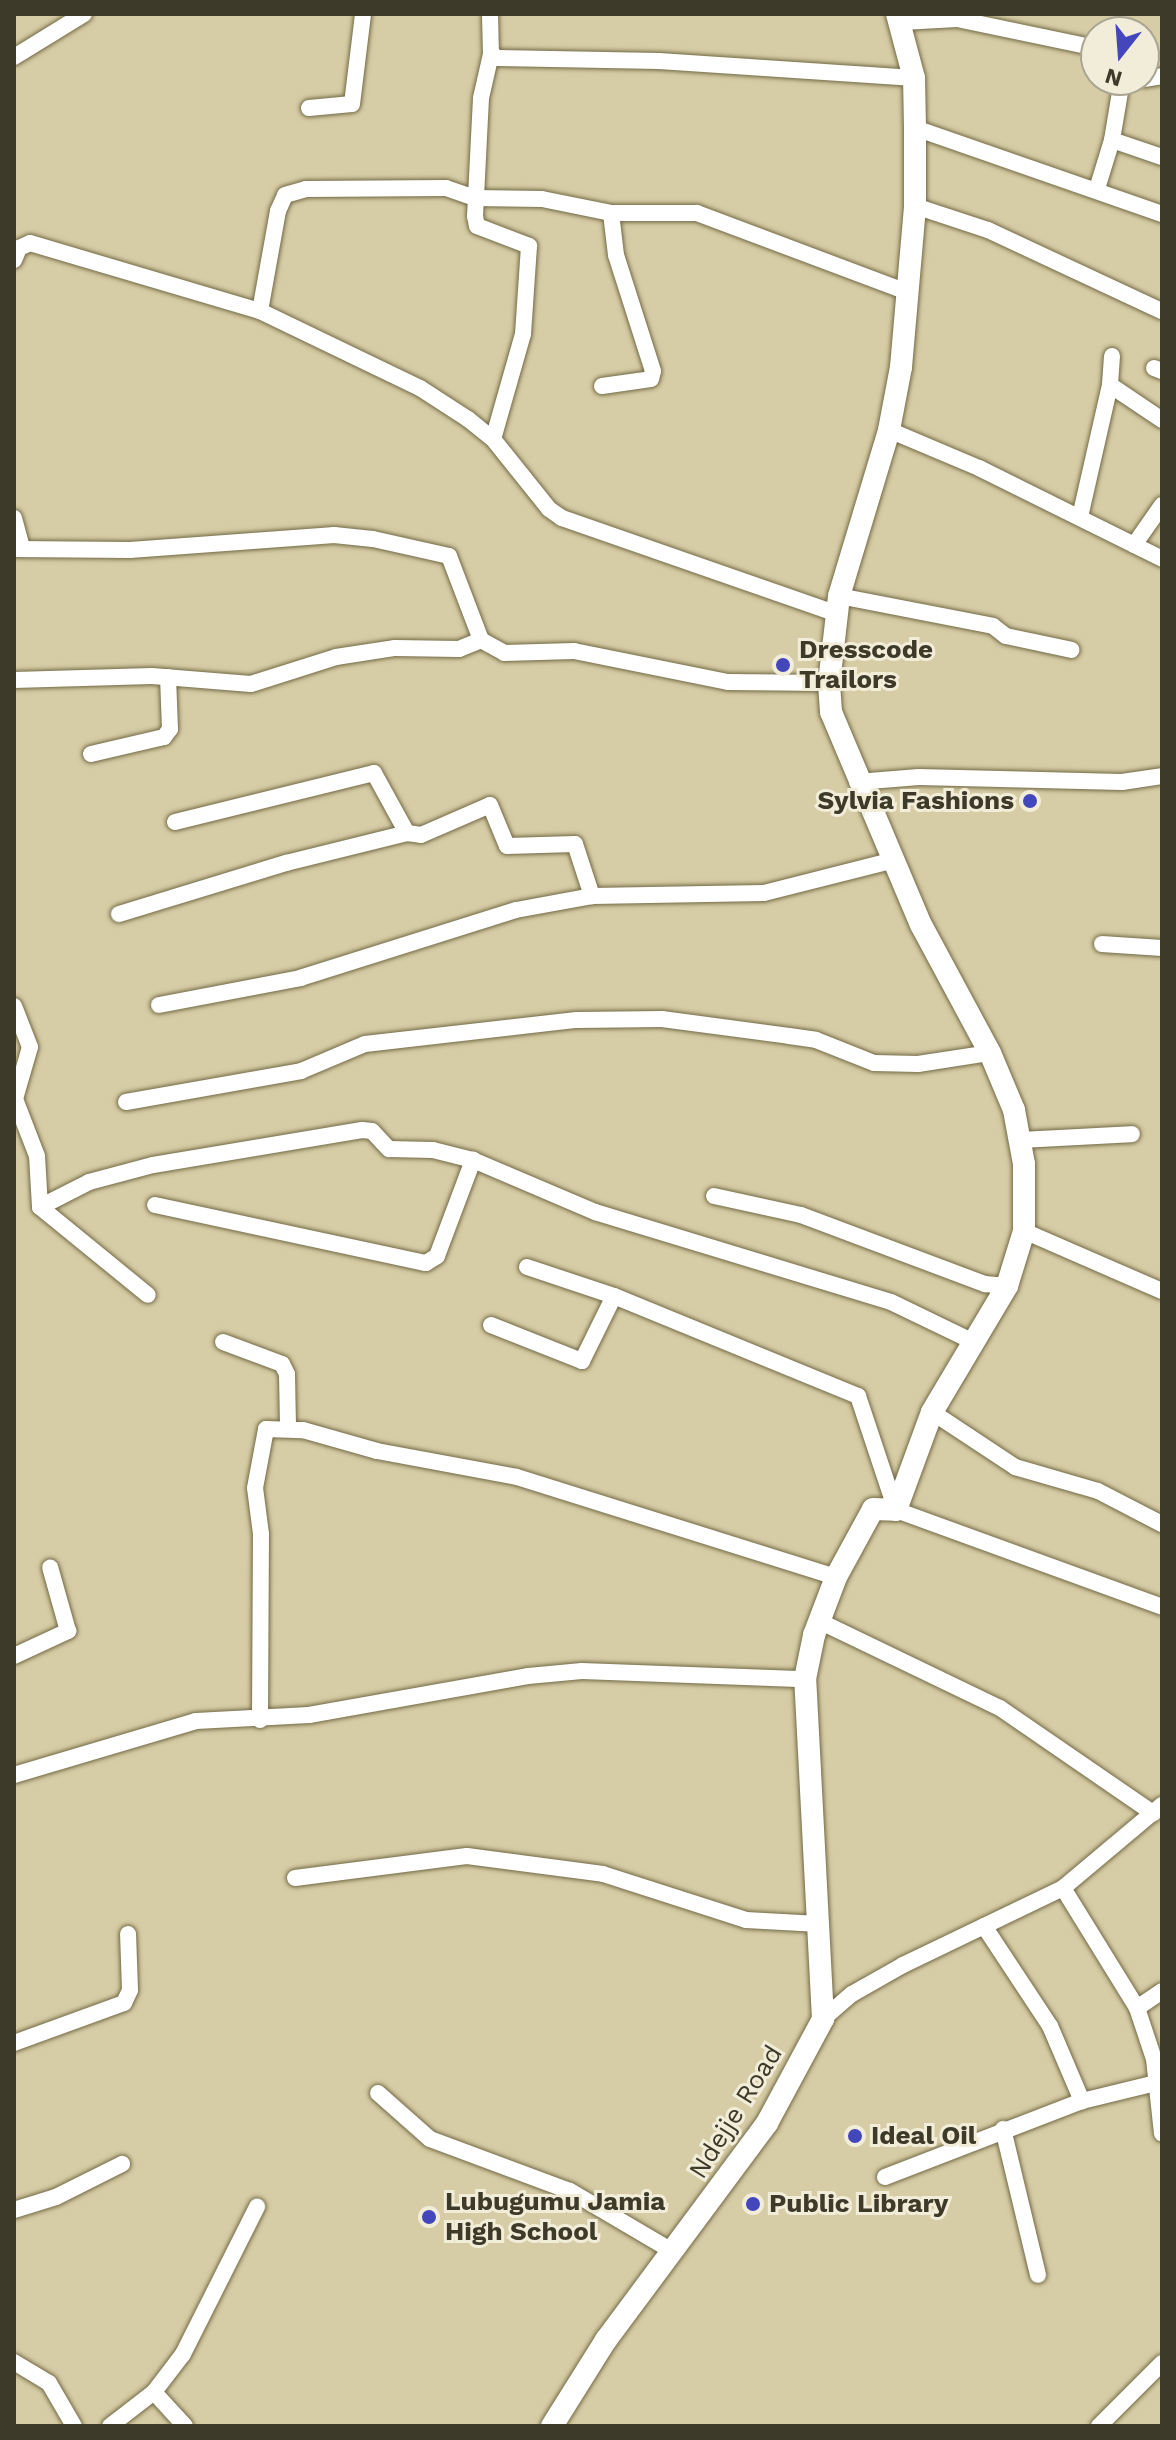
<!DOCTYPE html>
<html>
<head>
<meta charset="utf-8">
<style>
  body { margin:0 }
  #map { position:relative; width:1176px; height:2440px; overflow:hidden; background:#d6cca5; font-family:"Work Sans",sans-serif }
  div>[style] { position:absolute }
  .roads { filter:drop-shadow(0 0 2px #736a46) drop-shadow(0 0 2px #736a46) }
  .street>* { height:16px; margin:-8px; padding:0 8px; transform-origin:8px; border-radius:8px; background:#fff }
  .secondary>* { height:22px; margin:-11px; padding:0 11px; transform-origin:11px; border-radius:11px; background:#fff }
  .dots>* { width:22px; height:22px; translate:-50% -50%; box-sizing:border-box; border:4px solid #f2edd9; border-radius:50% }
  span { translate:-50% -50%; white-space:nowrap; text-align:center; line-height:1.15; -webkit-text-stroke:6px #f2edd9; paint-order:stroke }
  .poi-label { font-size:26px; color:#3e3a2a; font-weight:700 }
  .left { translate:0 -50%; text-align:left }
  .right { translate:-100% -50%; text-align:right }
  .street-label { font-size:26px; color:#3e3a2a }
  .frame { position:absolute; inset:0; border:16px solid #3e3a2a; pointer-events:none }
  .north { position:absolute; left:1080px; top:16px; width:80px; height:80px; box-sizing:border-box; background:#f2edd9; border:2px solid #aaa593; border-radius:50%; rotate:197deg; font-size:22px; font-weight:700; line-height:32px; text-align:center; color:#3e3a2a }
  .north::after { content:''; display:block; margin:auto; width:28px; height:36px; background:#4447bc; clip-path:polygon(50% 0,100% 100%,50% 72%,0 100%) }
</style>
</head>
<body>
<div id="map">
  <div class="roads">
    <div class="street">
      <div style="left:490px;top:14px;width:40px;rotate:88.6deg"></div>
      <div style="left:491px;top:54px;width:8px;rotate:30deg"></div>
      <div style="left:498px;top:58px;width:161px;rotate:1.1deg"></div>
      <div style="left:659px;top:61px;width:256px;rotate:3.8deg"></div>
      <div style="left:902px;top:22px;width:55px;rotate:-3.1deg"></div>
      <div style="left:957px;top:19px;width:142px;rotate:11.8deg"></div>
      <div style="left:491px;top:54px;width:45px;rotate:102.8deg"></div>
      <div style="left:481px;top:98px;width:118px;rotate:92.9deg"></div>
      <div style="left:475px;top:216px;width:10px;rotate:79deg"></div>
      <div style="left:477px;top:226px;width:56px;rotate:21deg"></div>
      <div style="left:529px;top:246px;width:88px;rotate:93.9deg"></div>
      <div style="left:523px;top:334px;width:109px;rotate:105.9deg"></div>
      <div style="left:14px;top:57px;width:82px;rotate:-31.6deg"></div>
      <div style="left:1144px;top:79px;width:18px;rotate:-9deg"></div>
      <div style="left:309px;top:108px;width:43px;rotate:-5.3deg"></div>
      <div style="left:352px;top:104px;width:91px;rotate:-83deg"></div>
      <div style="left:915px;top:128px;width:262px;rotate:19.2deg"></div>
      <div style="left:1112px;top:140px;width:53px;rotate:18.8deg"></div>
      <div style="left:1097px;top:189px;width:51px;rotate:-73deg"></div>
      <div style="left:1112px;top:140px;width:61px;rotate:-80.5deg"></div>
      <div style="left:915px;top:206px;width:77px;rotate:18.2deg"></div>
      <div style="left:988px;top:230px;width:192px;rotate:25deg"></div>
      <div style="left:14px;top:260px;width:13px;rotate:-67deg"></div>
      <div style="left:19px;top:248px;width:12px;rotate:-24deg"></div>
      <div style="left:30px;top:243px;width:240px;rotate:16.5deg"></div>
      <div style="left:260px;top:311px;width:178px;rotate:25.7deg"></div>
      <div style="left:420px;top:388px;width:57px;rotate:32.9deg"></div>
      <div style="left:468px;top:419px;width:32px;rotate:39deg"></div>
      <div style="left:493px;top:439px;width:90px;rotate:51.3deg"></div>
      <div style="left:549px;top:509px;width:16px;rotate:35deg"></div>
      <div style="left:562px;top:518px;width:291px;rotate:19.2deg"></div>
      <div style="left:260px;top:311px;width:102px;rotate:-79.8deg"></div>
      <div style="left:278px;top:211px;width:17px;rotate:-66deg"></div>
      <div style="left:285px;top:195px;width:22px;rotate:-16deg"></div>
      <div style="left:306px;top:189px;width:140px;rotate:-0.4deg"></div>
      <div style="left:446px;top:188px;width:31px;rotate:19deg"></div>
      <div style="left:475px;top:198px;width:67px;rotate:0.9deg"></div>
      <div style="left:542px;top:199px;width:70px;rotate:11.5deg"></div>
      <div style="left:1112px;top:356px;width:29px;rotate:94deg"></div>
      <div style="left:1110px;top:385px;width:63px;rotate:33.9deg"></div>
      <div style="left:1154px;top:368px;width:9px;rotate:21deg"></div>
      <div style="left:602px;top:386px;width:49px;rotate:-8.1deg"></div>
      <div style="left:651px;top:379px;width:8px;rotate:-76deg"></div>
      <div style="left:653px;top:371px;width:122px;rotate:-107.7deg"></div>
      <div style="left:616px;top:255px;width:42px;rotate:-96.8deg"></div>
      <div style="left:611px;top:213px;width:86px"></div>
      <div style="left:697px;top:213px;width:224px;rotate:20.6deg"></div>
      <div style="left:889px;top:430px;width:98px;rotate:22.9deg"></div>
      <div style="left:979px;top:468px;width:204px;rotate:26.4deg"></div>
      <div style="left:1080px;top:517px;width:135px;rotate:-77.2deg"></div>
      <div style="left:14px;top:518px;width:31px;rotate:75deg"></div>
      <div style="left:1134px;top:545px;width:49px;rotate:-55deg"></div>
      <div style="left:14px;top:549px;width:116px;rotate:0.5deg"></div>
      <div style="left:130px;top:550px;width:205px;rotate:-4.2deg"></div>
      <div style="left:334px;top:535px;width:39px;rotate:6deg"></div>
      <div style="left:373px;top:539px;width:78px;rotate:12.6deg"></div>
      <div style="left:449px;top:556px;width:90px;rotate:69.1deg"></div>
      <div style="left:481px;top:640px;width:26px;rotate:29deg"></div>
      <div style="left:504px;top:653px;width:70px;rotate:-1.6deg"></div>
      <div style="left:574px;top:651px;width:157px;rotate:11.4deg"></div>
      <div style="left:728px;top:682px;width:101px;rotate:0.6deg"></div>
      <div style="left:839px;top:596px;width:157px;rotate:11deg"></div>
      <div style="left:993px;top:626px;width:16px;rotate:38deg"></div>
      <div style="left:1006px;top:636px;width:67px;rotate:12deg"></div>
      <div style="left:14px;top:680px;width:138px;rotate:-1.7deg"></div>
      <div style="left:152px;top:676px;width:99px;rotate:4.6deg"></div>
      <div style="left:251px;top:684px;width:89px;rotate:-17.6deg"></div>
      <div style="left:336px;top:657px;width:60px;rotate:-8.7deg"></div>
      <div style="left:395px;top:648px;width:64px;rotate:0.9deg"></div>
      <div style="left:459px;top:649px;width:24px;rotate:-22deg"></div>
      <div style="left:91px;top:754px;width:75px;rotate:-13.1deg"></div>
      <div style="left:164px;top:737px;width:10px;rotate:-53deg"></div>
      <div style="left:170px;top:729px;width:52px;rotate:-92.2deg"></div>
      <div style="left:857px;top:782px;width:62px;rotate:-4.6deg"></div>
      <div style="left:919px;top:777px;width:203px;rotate:1.4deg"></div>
      <div style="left:1122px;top:782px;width:40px;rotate:-8.5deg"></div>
      <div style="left:175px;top:822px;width:205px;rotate:-13.8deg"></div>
      <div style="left:374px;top:773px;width:68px;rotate:61.2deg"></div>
      <div style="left:119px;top:914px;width:175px;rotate:-17deg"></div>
      <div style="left:286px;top:863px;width:125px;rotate:-13.9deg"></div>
      <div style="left:407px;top:833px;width:14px;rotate:8deg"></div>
      <div style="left:421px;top:835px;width:75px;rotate:-23.5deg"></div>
      <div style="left:490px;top:805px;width:44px;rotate:67.5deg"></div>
      <div style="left:507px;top:846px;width:68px;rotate:-1.7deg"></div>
      <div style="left:575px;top:844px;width:55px;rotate:71.9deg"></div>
      <div style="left:1102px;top:944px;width:60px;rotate:3.8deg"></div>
      <div style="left:159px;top:1005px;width:144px;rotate:-10.8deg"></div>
      <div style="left:300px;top:978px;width:226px;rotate:-17.5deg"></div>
      <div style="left:516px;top:910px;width:77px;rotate:-10.4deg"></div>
      <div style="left:592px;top:896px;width:172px;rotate:-1deg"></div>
      <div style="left:764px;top:893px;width:134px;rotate:-14.2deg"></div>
      <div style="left:14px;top:1006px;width:44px;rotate:68.7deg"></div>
      <div style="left:30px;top:1047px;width:54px;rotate:106.1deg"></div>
      <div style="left:15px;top:1099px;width:61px;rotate:68.9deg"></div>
      <div style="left:37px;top:1156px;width:51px;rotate:86.6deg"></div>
      <div style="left:40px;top:1207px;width:139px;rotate:39.2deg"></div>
      <div style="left:126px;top:1102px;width:178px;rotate:-10deg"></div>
      <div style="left:301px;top:1071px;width:69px;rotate:-22.9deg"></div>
      <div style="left:365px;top:1044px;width:213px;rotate:-6.5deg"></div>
      <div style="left:577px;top:1020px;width:85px;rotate:-0.7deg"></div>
      <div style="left:662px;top:1019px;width:128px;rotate:7.6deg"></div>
      <div style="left:789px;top:1036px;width:27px;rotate:8deg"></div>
      <div style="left:816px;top:1040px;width:62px;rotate:21.6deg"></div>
      <div style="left:874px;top:1063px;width:44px;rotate:1.3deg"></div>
      <div style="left:918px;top:1064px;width:73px;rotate:-8.7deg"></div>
      <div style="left:1019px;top:1140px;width:113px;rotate:-3deg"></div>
      <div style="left:714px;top:1196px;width:89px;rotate:12.3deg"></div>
      <div style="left:801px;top:1215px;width:197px;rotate:20.6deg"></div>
      <div style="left:985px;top:1284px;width:22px;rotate:5deg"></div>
      <div style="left:155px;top:1205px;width:277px;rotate:12.1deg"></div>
      <div style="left:426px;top:1263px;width:13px;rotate:-32deg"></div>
      <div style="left:437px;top:1256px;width:103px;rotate:-69.4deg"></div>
      <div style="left:40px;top:1207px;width:55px;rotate:-27deg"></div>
      <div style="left:89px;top:1182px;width:66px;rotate:-14.9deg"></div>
      <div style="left:153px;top:1165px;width:212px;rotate:-9.5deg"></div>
      <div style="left:362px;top:1130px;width:10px;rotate:6deg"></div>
      <div style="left:372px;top:1131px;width:25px;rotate:47deg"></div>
      <div style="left:389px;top:1149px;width:44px;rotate:1.3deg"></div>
      <div style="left:433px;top:1150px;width:41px;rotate:14deg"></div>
      <div style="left:473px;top:1160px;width:133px;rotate:23.1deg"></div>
      <div style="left:595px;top:1212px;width:309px;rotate:16.9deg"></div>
      <div style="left:891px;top:1302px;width:94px;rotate:25.8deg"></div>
      <div style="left:1024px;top:1231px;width:150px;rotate:23.5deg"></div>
      <div style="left:527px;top:1267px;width:92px;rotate:18.4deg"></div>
      <div style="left:614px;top:1296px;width:264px;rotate:22.3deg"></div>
      <div style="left:858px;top:1396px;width:120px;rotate:71.6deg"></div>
      <div style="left:896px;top:1510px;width:283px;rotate:20deg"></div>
      <div style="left:491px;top:1325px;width:98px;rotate:21.6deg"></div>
      <div style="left:582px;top:1361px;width:72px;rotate:-63.8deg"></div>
      <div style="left:223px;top:1342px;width:63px;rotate:20.4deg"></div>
      <div style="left:282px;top:1364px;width:11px;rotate:63deg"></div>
      <div style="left:287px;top:1374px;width:54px;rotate:88.9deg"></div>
      <div style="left:932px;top:1412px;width:100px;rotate:33.5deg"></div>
      <div style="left:1015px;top:1467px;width:86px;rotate:16.1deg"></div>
      <div style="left:1098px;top:1491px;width:72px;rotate:27.3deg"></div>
      <div style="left:819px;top:1621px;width:201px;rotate:25.7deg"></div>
      <div style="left:1000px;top:1708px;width:186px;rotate:34.5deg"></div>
      <div style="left:14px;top:1656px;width:60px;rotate:-24.8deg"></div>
      <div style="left:68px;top:1631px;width:66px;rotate:-105.7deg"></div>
      <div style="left:260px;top:1720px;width:186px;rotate:-89.7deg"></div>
      <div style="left:261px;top:1534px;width:46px;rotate:-97.4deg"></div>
      <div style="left:255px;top:1488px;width:60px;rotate:-79.4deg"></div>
      <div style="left:266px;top:1429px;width:37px;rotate:2deg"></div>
      <div style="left:303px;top:1430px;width:77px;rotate:15.8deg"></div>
      <div style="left:377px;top:1451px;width:142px;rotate:10.5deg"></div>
      <div style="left:517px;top:1477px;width:334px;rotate:17.4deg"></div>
      <div style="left:14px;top:1775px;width:190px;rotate:-16.5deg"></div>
      <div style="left:196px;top:1721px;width:113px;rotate:-3deg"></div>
      <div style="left:309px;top:1715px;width:222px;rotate:-10.1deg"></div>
      <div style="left:528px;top:1676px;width:54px;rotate:-5.3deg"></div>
      <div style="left:582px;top:1671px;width:223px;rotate:2.1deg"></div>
      <div style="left:295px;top:1878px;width:173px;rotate:-7.3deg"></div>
      <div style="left:467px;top:1856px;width:137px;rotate:7.5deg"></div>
      <div style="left:603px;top:1874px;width:150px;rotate:17.8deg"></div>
      <div style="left:746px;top:1920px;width:73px;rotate:3.1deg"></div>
      <div style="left:1063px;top:1888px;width:141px;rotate:58.3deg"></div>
      <div style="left:1137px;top:2008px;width:54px;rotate:71.6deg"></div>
      <div style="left:1154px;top:2059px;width:75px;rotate:83.9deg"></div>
      <div style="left:984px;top:1926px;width:120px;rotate:56.6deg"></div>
      <div style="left:1050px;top:2026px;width:82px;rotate:66.9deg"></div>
      <div style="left:1137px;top:2008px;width:30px;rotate:-34deg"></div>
      <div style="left:823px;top:2019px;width:38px;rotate:-41deg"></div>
      <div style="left:852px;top:1994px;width:59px;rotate:-29.6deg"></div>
      <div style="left:903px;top:1965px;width:178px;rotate:-25.7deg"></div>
      <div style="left:1063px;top:1888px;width:129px;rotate:-40deg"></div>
      <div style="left:14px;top:2043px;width:117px;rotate:-20deg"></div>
      <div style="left:124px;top:2003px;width:14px;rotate:-65deg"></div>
      <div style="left:130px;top:1990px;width:56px;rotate:-92deg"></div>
      <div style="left:378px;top:2093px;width:69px;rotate:41.5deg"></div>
      <div style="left:430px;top:2139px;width:149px;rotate:20.4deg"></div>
      <div style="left:570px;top:2191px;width:118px;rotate:30.5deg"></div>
      <div style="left:1003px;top:2129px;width:150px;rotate:76.5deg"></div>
      <div style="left:885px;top:2177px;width:211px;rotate:-21.1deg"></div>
      <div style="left:1082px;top:2101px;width:76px;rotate:-13.7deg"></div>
      <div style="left:14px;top:2210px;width:44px;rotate:-17.2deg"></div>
      <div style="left:56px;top:2197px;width:74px;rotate:-26.6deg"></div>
      <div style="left:14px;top:2362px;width:41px;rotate:31deg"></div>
      <div style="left:49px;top:2383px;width:50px;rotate:59.8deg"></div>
      <div style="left:110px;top:2426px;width:56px;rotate:-37.7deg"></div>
      <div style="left:185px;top:2426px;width:46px;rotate:-132.4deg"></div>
      <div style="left:154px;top:2392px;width:48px;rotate:-52.7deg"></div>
      <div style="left:183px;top:2354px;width:165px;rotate:-63.3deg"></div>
      <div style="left:1099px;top:2426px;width:89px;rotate:-45deg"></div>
    </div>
    <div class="secondary">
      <div style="left:552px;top:2426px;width:102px;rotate:-57.9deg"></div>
      <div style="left:606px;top:2340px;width:270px;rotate:-53.4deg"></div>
      <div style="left:767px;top:2123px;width:118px;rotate:-61.7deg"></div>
      <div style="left:823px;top:2019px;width:340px;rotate:-93deg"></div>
      <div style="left:805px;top:1679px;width:45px;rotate:-78.4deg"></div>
      <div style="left:814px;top:1635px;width:62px;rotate:-69.2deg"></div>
      <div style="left:836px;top:1577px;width:77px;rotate:-61.4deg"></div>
      <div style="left:873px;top:1509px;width:23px;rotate:2deg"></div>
      <div style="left:896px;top:1510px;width:104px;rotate:-69.8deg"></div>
      <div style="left:932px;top:1412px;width:147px;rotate:-59.2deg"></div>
      <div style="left:1007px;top:1286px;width:58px;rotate:-72.8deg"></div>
      <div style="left:1024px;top:1231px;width:67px;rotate:-90deg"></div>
      <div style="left:1024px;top:1164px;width:55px;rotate:-100.5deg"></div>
      <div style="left:1014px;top:1110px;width:62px;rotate:-112.8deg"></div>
      <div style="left:990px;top:1053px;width:145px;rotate:-118.3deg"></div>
      <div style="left:921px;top:925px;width:231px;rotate:-112.9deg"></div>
      <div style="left:831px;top:712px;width:29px;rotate:-94deg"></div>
      <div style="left:829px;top:683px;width:88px;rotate:-83.4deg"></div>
      <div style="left:839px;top:596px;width:173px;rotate:-73.2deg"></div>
      <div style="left:889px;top:430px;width:64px;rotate:-79.2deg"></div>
      <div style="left:901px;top:367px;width:162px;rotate:-85deg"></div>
      <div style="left:915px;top:206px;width:78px;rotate:-90deg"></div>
      <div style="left:915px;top:128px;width:50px;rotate:-91.1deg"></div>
      <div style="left:914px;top:78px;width:66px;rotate:-104.9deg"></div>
    </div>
  </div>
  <div class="dots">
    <div style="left:783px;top:665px;background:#4447bc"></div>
    <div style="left:1030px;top:801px;background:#4447bc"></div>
    <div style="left:855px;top:2136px;background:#4447bc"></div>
    <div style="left:753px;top:2204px;background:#4447bc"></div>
    <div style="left:429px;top:2217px;background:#4447bc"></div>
  </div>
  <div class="poi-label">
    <span class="left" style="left:799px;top:665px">Dresscode<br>Trailors</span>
    <span class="right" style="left:1014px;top:801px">Sylvia Fashions</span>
    <span class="left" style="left:871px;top:2136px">Ideal Oil</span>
    <span class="left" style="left:445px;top:2217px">Lubugumu Jamia<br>High School</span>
    <span class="left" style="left:769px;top:2204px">Public Library</span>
  </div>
  <div class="street-label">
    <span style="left:736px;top:2112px;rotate:-58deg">Ndejje Road</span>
  </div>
  <div class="frame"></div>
  <div class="north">N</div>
</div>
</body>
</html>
